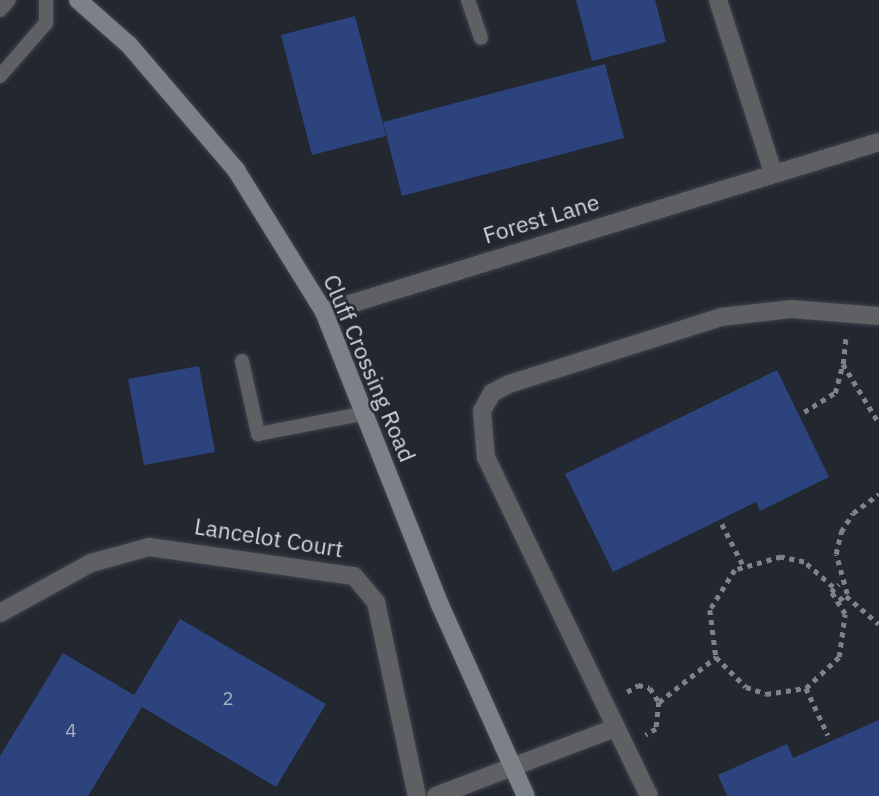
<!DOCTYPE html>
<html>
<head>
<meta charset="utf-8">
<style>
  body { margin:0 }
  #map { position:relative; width:879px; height:796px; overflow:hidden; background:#232730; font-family:"IBM Plex Sans",sans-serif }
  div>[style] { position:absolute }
  .building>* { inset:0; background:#2c437d }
  .path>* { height:4.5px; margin-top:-2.25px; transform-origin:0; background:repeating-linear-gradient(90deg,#7f8289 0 5px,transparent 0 10px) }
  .roads { filter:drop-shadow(0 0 2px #3f434b) drop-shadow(0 0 2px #3f434b) }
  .lane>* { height:14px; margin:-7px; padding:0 7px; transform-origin:7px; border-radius:7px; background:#5e6064 }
  .street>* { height:18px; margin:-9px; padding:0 9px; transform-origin:9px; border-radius:9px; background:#5e6064 }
  .secondary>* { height:18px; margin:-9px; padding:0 9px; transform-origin:9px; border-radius:9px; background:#7c8087 }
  span { translate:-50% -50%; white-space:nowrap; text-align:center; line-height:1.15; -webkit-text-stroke:5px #232730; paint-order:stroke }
  .number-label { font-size:19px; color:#a8b0c3 }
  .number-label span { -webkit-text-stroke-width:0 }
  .street-label { font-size:23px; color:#d2d5da }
</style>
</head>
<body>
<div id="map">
  <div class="building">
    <div style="clip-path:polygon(576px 0,655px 0,666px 42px,592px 61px)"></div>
    <div style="clip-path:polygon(355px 16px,386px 136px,312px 155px,281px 35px)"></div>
    <div style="clip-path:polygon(605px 64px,624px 138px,402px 196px,383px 122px)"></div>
    <div style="clip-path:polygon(199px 366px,215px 452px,144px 465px,128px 379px)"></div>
    <div style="clip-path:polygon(777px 370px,829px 477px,760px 511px,756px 502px,613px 572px,565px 474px)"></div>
    <div style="clip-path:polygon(180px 619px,326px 704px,276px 787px,142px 707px,88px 796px,0 796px,0 756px,63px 653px,134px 695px)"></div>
    <div style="clip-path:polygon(879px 720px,879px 796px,727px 796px,718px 775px,787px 744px,793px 758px)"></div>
  </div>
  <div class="path">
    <div style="left:843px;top:364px;width:27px;rotate:-84deg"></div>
    <div style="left:804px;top:412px;width:36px;rotate:-32deg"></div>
    <div style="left:835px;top:393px;width:30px;rotate:-75deg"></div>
    <div style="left:843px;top:364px;width:69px;rotate:58.6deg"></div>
    <div style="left:722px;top:524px;width:48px;rotate:62.9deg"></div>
    <div style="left:833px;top:587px;width:38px;rotate:-139deg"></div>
    <div style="left:804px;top:562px;width:24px;rotate:-168deg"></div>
    <div style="left:781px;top:557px;width:48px;rotate:164.2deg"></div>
    <div style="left:735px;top:570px;width:47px;rotate:122deg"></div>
    <div style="left:710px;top:610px;width:47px;rotate:82.7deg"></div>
    <div style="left:716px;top:657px;width:42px;rotate:45deg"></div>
    <div style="left:746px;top:687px;width:21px;rotate:19deg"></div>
    <div style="left:766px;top:694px;width:40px;rotate:-8.5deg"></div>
    <div style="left:806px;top:688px;width:45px;rotate:-43.2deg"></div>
    <div style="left:839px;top:657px;width:43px;rotate:-82.1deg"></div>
    <div style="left:845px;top:614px;width:26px;rotate:-122deg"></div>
    <div style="left:831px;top:592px;width:11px;rotate:-45deg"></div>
    <div style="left:846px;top:596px;width:43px;rotate:40.3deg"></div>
    <div style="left:839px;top:600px;width:10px;rotate:-37deg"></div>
    <div style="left:847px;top:594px;width:41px;rotate:-105.4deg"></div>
    <div style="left:836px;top:554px;width:23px;rotate:-77deg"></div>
    <div style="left:841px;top:532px;width:22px;rotate:-58deg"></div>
    <div style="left:853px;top:513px;width:32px;rotate:-36deg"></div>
    <div style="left:806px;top:688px;width:52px;rotate:64.9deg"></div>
    <div style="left:627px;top:692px;width:13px;rotate:-32deg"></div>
    <div style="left:638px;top:685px;width:12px;rotate:14deg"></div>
    <div style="left:650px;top:688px;width:17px;rotate:57deg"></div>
    <div style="left:659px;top:702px;width:27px;rotate:96deg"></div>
    <div style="left:656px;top:729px;width:12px;rotate:149deg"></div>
    <div style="left:659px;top:702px;width:73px;rotate:-38.3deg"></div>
  </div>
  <div class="roads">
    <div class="lane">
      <div style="left:468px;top:0;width:40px;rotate:71.1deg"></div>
      <div style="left:0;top:10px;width:13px;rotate:-48deg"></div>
      <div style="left:0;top:76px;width:70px;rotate:-49deg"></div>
      <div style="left:46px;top:23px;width:23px;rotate:-90deg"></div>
      <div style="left:242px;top:361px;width:75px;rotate:77.6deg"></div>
      <div style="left:258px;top:434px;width:110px;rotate:-11deg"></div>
    </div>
    <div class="street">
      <div style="left:718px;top:0;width:181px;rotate:72.3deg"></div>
      <div style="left:324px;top:312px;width:580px;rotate:-17.03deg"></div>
      <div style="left:0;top:613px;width:104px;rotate:-28.8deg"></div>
      <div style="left:91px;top:563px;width:60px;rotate:-15.4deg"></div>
      <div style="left:149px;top:547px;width:207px;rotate:8.1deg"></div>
      <div style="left:354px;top:576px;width:34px;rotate:50deg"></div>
      <div style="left:376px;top:602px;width:198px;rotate:78.1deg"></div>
      <div style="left:436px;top:796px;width:191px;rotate:-20.8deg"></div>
      <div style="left:649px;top:796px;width:375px;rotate:-115.7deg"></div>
      <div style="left:486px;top:458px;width:47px;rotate:-94.9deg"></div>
      <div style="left:482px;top:411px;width:21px;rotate:-61deg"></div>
      <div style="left:492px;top:393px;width:19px;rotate:-28deg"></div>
      <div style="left:509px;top:384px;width:222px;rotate:-17.5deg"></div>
      <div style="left:721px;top:317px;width:70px;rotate:-6.5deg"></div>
      <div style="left:791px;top:309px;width:88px;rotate:4.5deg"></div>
    </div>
    <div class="secondary">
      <div style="left:78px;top:0;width:68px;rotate:41.4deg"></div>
      <div style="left:129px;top:45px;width:165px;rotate:49.4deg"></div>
      <div style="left:236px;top:170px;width:167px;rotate:58.2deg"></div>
      <div style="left:324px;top:312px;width:315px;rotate:68.4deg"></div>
      <div style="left:440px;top:605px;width:209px;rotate:65.8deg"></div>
    </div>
  </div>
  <div class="number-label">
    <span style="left:228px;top:699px">2</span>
    <span style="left:71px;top:731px">4</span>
  </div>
  <div class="street-label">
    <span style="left:541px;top:218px;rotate:-17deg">Forest Lane</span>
    <span style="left:370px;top:368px;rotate:67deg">Cluff Crossing Road</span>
    <span style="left:269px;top:537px;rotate:9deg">Lancelot Court</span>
  </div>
</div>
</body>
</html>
